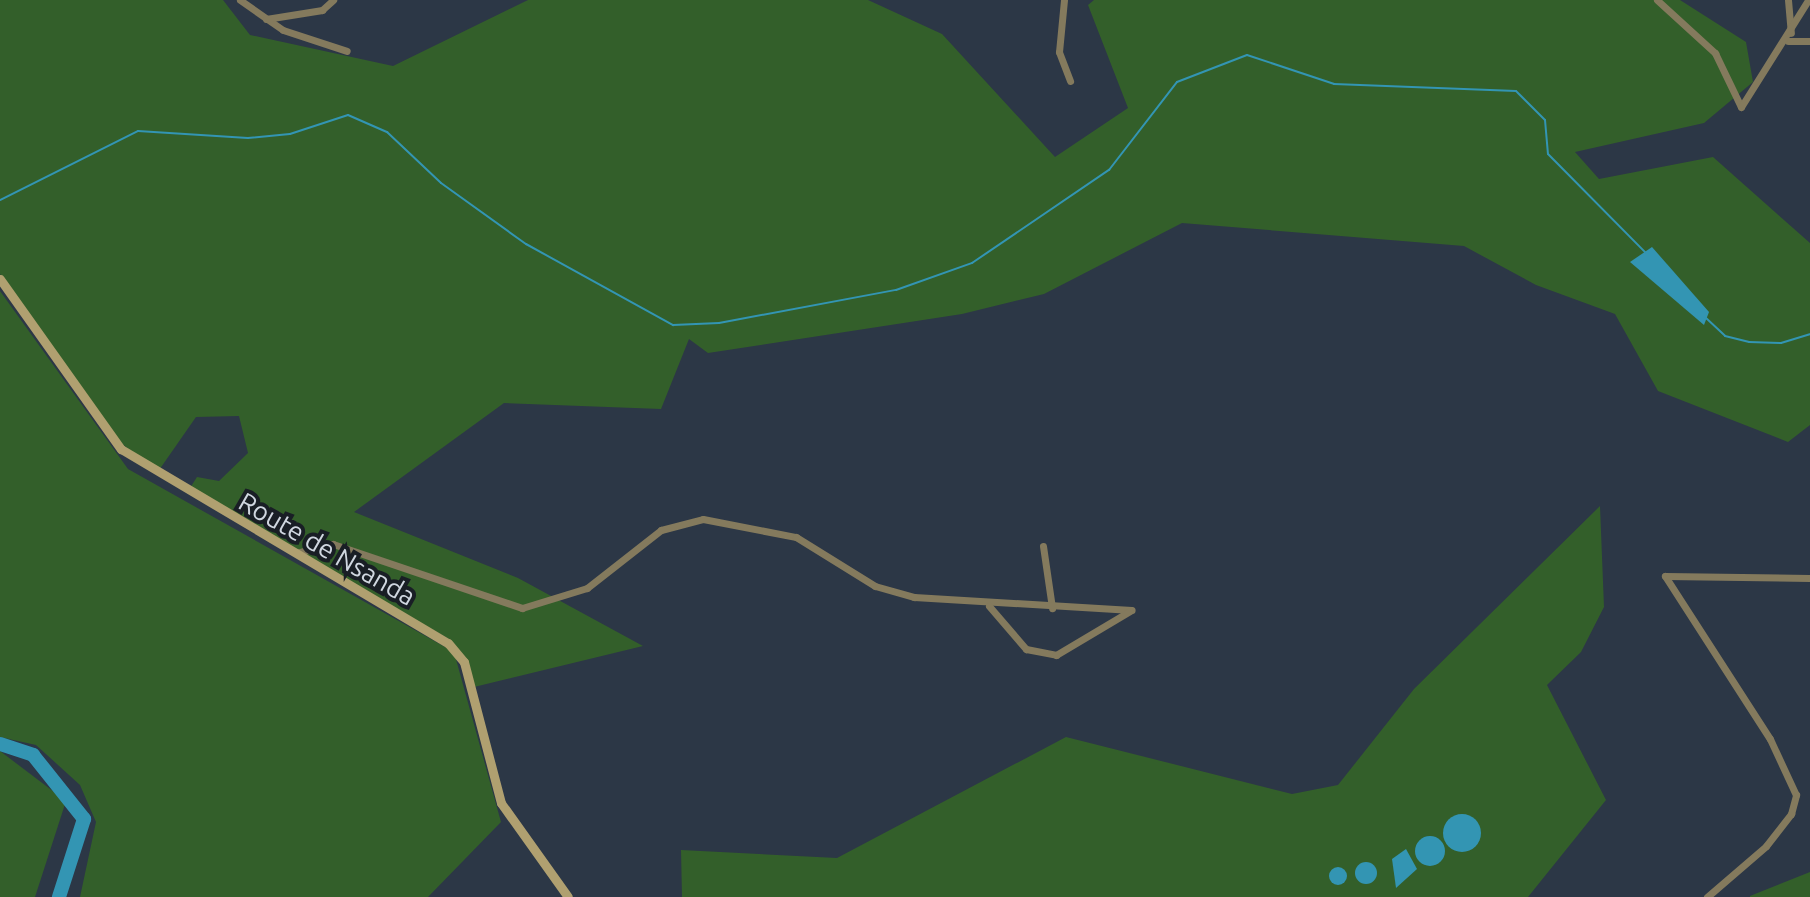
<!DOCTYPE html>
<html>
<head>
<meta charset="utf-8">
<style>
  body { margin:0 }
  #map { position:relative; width:1810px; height:897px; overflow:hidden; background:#2c3746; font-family:Ubuntu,sans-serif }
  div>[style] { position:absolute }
  .green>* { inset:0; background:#335f2a }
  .water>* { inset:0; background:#3395b3 }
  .round { border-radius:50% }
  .stream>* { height:2px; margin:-1px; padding:0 1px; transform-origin:1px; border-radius:1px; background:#3395b3 }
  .river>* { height:14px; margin:-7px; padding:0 7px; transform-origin:7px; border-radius:7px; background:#3395b3 }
  .street>* { height:7px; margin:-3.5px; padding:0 3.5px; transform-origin:3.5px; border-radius:3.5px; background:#847a5d }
  .secondary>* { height:9px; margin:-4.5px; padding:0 4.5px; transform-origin:4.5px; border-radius:4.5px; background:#b0a070 }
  span { translate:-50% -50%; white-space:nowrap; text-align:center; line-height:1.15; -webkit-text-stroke:8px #191e25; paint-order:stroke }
  .street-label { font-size:26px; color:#d0d7e0 }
</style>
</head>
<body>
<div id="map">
  <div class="green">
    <div style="clip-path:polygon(0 0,223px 0,250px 35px,393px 66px,528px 0,868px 0,942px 34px,1055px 157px,1128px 108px,1088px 5px,1094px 0,1680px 0,1746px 42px,1753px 82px,1704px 123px,1575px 152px,1599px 179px,1713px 157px,1810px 243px,1810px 425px,1788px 442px,1658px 391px,1615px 314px,1536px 285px,1464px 246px,1182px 223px,1044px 294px,962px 314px,708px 353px,689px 339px,661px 409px,504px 403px,354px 512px,518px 578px,643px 646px,474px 687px,449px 639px,188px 491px,197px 477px,219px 481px,248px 453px,239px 416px,196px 417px,157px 473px,102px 427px,0 274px)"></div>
    <div style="clip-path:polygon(0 291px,128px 469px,454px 652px,501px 822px,428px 897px,80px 897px,96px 822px,80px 785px,36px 745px,0 737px)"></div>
    <div style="clip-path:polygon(1600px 506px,1604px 607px,1581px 652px,1547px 685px,1606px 800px,1528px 897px,682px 897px,681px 850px,837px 858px,1066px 737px,1292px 794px,1338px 785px,1414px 689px)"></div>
    <div style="clip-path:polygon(0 751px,66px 801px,35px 897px,0 897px)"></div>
    <div style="clip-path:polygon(1810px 872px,1810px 897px,1750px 897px,1750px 896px)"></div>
  </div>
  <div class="water">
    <div style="clip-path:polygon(1652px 247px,1709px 312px,1704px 325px,1630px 262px)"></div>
    <div class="round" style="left:1443px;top:814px;width:38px;height:38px"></div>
    <div class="round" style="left:1415px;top:836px;width:30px;height:30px"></div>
    <div style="clip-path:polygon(1406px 849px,1417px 869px,1396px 888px,1392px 859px)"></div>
    <div class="round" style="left:1355px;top:862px;width:22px;height:22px"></div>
    <div class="round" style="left:1329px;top:867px;width:18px;height:18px"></div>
  </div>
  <div class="stream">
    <div style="left:0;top:200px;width:154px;rotate:-26.6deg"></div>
    <div style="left:138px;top:131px;width:110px;rotate:3.6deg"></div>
    <div style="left:248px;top:138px;width:42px;rotate:-5.4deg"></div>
    <div style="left:290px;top:134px;width:61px;rotate:-18.1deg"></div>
    <div style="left:348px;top:115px;width:43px;rotate:23.6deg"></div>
    <div style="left:387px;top:132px;width:74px;rotate:43.4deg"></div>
    <div style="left:441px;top:183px;width:105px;rotate:35.7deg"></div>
    <div style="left:526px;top:244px;width:168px;rotate:28.9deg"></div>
    <div style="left:673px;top:325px;width:46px;rotate:-2.5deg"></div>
    <div style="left:719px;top:323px;width:180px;rotate:-10.6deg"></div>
    <div style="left:896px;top:290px;width:81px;rotate:-19.6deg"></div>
    <div style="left:972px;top:263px;width:166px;rotate:-34.2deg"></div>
    <div style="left:1109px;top:170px;width:111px;rotate:-52.3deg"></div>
    <div style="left:1177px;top:82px;width:75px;rotate:-21.1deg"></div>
    <div style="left:1247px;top:55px;width:92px;rotate:18.4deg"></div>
    <div style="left:1334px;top:84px;width:182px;rotate:2.2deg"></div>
    <div style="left:1516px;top:91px;width:41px;rotate:45deg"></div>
    <div style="left:1545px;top:120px;width:34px;rotate:85deg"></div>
    <div style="left:1548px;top:154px;width:138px;rotate:45.3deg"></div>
    <div style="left:1706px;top:318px;width:26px;rotate:43deg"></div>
    <div style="left:1725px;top:336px;width:25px;rotate:14deg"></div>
    <div style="left:1749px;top:342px;width:32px;rotate:2deg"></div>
    <div style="left:1781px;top:343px;width:30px;rotate:-17deg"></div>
  </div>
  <div class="river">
    <div style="left:0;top:744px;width:35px;rotate:18deg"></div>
    <div style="left:33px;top:755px;width:82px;rotate:51.4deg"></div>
    <div style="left:84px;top:819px;width:82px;rotate:107.8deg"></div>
  </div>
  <div class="street">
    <div style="left:240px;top:0;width:52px;rotate:34.9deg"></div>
    <div style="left:283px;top:30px;width:67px;rotate:18.2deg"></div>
    <div style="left:1064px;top:0;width:52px;rotate:95.5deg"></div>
    <div style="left:1059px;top:52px;width:31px;rotate:69deg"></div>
    <div style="left:1657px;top:0;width:79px;rotate:42.4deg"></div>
    <div style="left:1715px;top:53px;width:60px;rotate:64.3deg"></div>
    <div style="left:1788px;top:0;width:33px;rotate:85deg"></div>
    <div style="left:266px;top:19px;width:57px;rotate:-9.1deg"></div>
    <div style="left:322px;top:10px;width:15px;rotate:-42deg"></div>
    <div style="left:1788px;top:41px;width:22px"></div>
    <div style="left:1741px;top:107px;width:126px;rotate:-57.9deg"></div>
    <div style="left:1043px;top:546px;width:63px;rotate:81.7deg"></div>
    <div style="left:296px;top:553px;width:38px;rotate:-14deg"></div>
    <div style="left:333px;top:544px;width:200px;rotate:18.7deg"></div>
    <div style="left:522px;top:608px;width:68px;rotate:-17.1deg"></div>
    <div style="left:587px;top:588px;width:94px;rotate:-38.1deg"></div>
    <div style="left:661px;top:530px;width:43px;rotate:-14.7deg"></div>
    <div style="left:703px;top:519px;width:95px;rotate:11deg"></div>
    <div style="left:796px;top:537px;width:93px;rotate:31.8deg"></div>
    <div style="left:875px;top:586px;width:41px;rotate:15.8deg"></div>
    <div style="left:914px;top:597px;width:218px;rotate:3.4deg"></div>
    <div style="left:989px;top:606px;width:57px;rotate:49.3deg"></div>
    <div style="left:1026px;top:649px;width:31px;rotate:11deg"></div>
    <div style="left:1056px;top:655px;width:86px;rotate:-30.7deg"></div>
    <div style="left:1707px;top:897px;width:78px;rotate:-40.8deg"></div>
    <div style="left:1766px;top:846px;width:41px;rotate:-52deg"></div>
    <div style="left:1791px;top:814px;width:20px;rotate:-75deg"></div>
    <div style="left:1796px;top:795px;width:62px;rotate:-114.9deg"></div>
    <div style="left:1770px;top:739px;width:194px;rotate:-122.8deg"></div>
    <div style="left:1665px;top:576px;width:145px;rotate:0.8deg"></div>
  </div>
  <div class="secondary">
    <div style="left:0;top:279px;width:209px;rotate:54.6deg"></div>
    <div style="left:121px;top:449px;width:380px;rotate:30.7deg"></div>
    <div style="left:448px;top:643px;width:25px;rotate:50deg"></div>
    <div style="left:464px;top:662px;width:146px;rotate:75.3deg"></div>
    <div style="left:501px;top:803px;width:115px;rotate:54.5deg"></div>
  </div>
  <div class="street-label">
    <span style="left:327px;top:549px;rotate:30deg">Route de Nsanda</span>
  </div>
</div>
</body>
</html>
